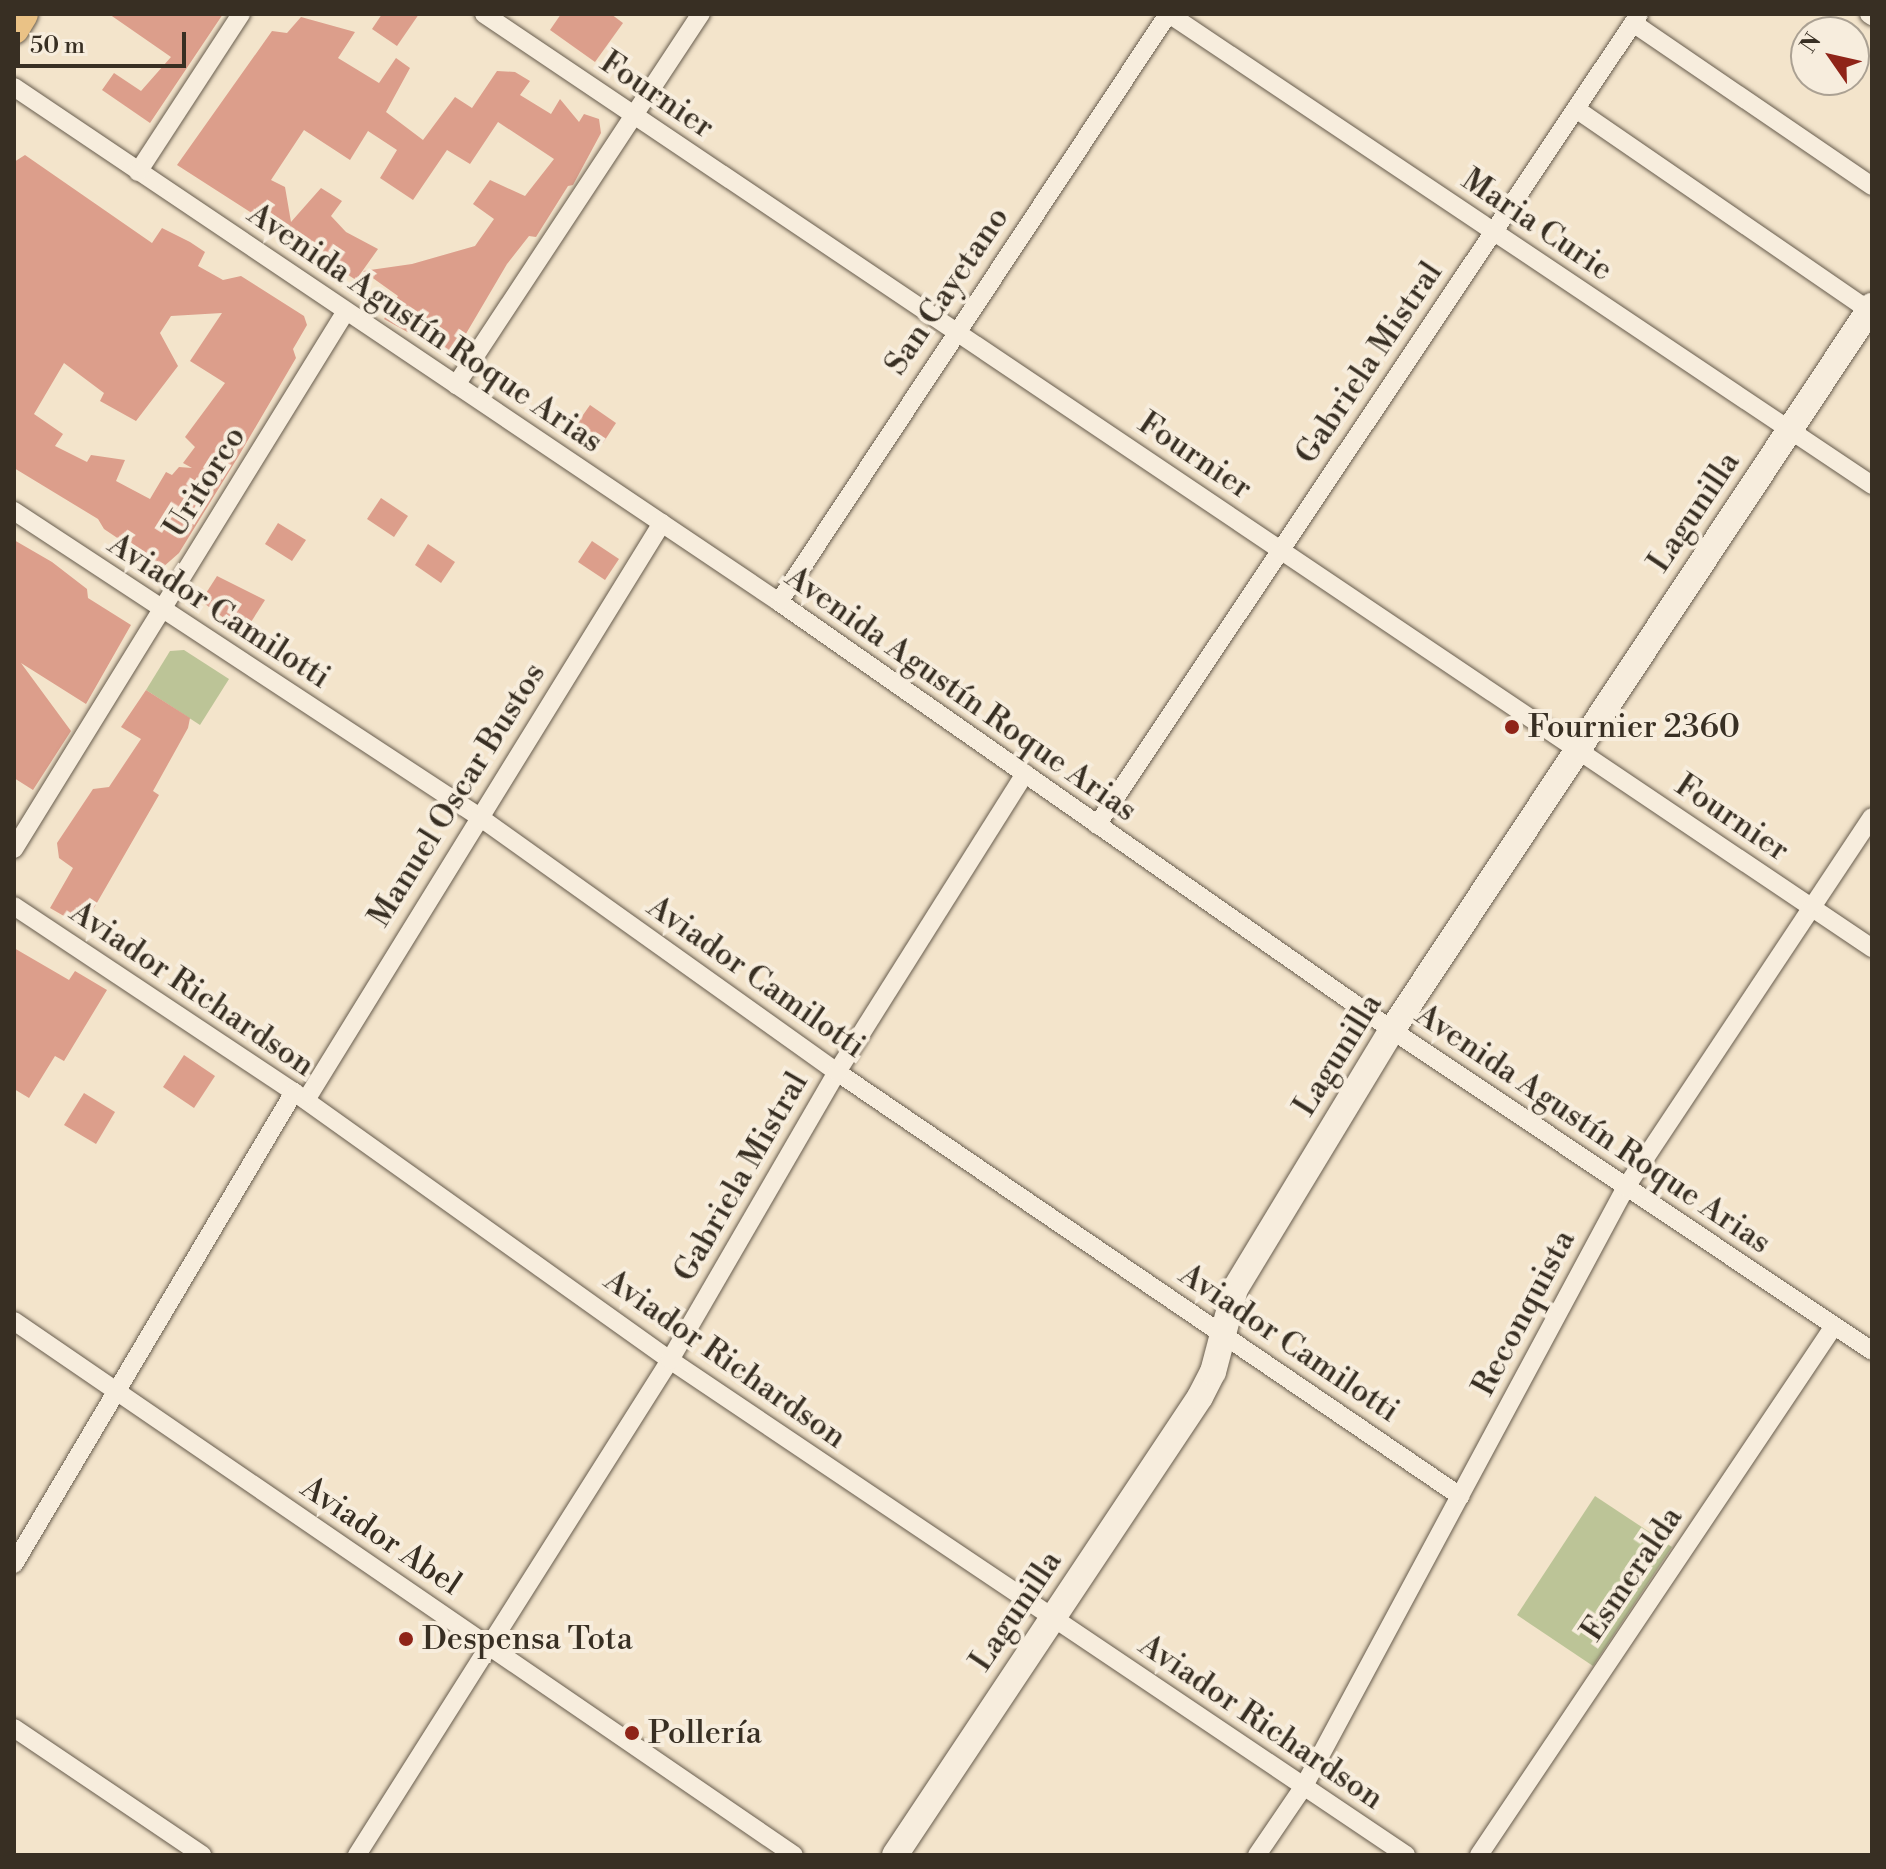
<!DOCTYPE html>
<html>
<head>
<meta charset="utf-8">
<style>
  body { margin:0 }
  #map { position:relative; width:1886px; height:1869px; overflow:hidden; background:#f3e4cb; font-family:"Libre Bodoni",serif }
  div>[style] { position:absolute }
  .green>* { inset:0; background:#bcc497 }
  .building>* { inset:0; background:#dc9e8b }
  .roads { filter:drop-shadow(0 0 2px #675c4d) drop-shadow(0 0 2px #675c4d) }
  .minor>* { height:18px; margin:-9px; padding:0 9px; transform-origin:9px; border-radius:9px; background:#f7eddd }
  .secondary>* { height:26px; margin:-13px; padding:0 13px; transform-origin:13px; border-radius:13px; background:#f7eddd }
  .primary>* { height:30px; margin:-15px; padding:0 15px; transform-origin:15px; border-radius:15px; background:#eac286 }
  .dots>* { width:22px; height:22px; translate:-50% -50%; box-sizing:border-box; border:4px solid #f7eddd; border-radius:50% }
  span { translate:-50% -50%; white-space:nowrap; text-align:center; line-height:1.15; -webkit-text-stroke:8px #f7eddd; paint-order:stroke }
  .street-label { font-size:32px; color:#382f23 }
  .poi-label { font-size:32px; color:#382f23 }
  .left { translate:0 -50%; text-align:left }
  .frame { position:absolute; inset:0; border:16px solid #382f23; pointer-events:none }
  .north { position:absolute; left:1790px; top:16px; width:80px; height:80px; box-sizing:border-box; background:#f7eddd; border:2px solid #aba193; border-radius:50%; rotate:304deg; font-size:22px; font-weight:700; line-height:32px; text-align:center; color:#382f23 }
  .north::after { content:''; display:block; margin:auto; width:28px; height:36px; background:#8f2418; clip-path:polygon(50% 0,100% 100%,50% 72%,0 100%) }
  .scale { position:absolute; left:16px; top:32px; width:170px; height:36px; box-sizing:border-box; border:4px solid #382f23; border-top:0; padding-left:10px; font-size:24px; line-height:28px; white-space:nowrap; color:#382f23; -webkit-text-stroke:6px #f7eddd; paint-order:stroke }
</style>
</head>
<body>
<div id="map">
  <div class="green">
    <div style="clip-path:polygon(184px 650px,229px 679px,200px 725px,146px 690px,170px 651px)"></div>
    <div style="clip-path:polygon(1595px 1496px,1672px 1547px,1593px 1666px,1517px 1615px)"></div>
  </div>
  <div class="building">
    <div style="clip-path:polygon(109px 14px,223px 14px,150px 123px,102px 90px,114px 73px,141px 91px,171px 57px)"></div>
    <div style="clip-path:polygon(382px 14px,419px 14px,397px 46px,372px 29px)"></div>
    <div style="clip-path:polygon(561px 14px,611px 14px,623px 23px,595px 62px,550px 30px)"></div>
    <div style="clip-path:polygon(301px 17px,355px 32px,338px 58px,379px 83px,396px 58px,410px 68px,386px 112px,423px 140px,455px 97px,472px 108px,497px 71px,515px 72px,530px 81px,520px 95px,551px 114px,560px 99px,579px 122px,584px 114px,599px 119px,601px 133px,573px 185px,568px 186px,536px 237px,529px 236px,507px 264px,457px 349px,447px 354px,384px 319px,398px 296px,363px 271px,412px 264px,475px 246px,494px 219px,473px 204px,490px 180px,525px 196px,554px 159px,498px 122px,470px 164px,447px 150px,413px 200px,380px 178px,397px 150px,368px 131px,350px 160px,304px 130px,271px 180px,285px 187px,291px 222px,321px 188px,342px 201px,331px 216px,346px 232px,378px 249px,356px 280px,177px 165px,272px 31px,287px 33px)"></div>
    <div style="clip-path:polygon(evenodd,25px 155px,152px 243px,162px 228px,190px 242px,205px 252px,198px 266px,223px 280px,241px 276px,304px 316px,307px 325px,293px 349px,296px 358px,238px 457px,179px 553px,162px 568px,104px 529px,98px 519px,14px 468px,14px 162px,25px 155px,222px 313px,190px 361px,225px 383px,185px 437px,195px 447px,183px 463px,192px 468px,179px 467px,172px 475px,166px 472px,150px 499px,116px 481px,125px 460px,91px 455px,87px 462px,55px 446px,63px 434px,34px 414px,64px 363px,104px 393px,100px 401px,136px 421px,178px 366px,160px 333px,171px 316px,222px 313px)"></div>
    <div style="clip-path:polygon(590px 405px,616px 423px,603px 443px,576px 425px)"></div>
    <div style="clip-path:polygon(381px 498px,408px 516px,394px 537px,367px 519px)"></div>
    <div style="clip-path:polygon(278px 523px,306px 540px,292px 561px,265px 544px)"></div>
    <div style="clip-path:polygon(14px 540px,52px 562px,87px 589px,88px 598px,131px 625px,86px 704px,21px 663px,71px 731px,33px 790px,14px 778px)"></div>
    <div style="clip-path:polygon(592px 541px,619px 559px,605px 580px,578px 562px)"></div>
    <div style="clip-path:polygon(428px 544px,455px 562px,441px 583px,415px 565px)"></div>
    <div style="clip-path:polygon(217px 576px,265px 600px,244px 633px,201px 601px)"></div>
    <div style="clip-path:polygon(146px 690px,190px 718px,188px 728px,153px 791px,159px 795px,83px 927px,50px 908px,73px 868px,59px 858px,57px 843px,93px 789px,109px 787px,141px 739px,121px 727px)"></div>
    <div style="clip-path:polygon(14px 948px,69px 980px,75px 971px,107px 990px,64px 1061px,55px 1056px,29px 1098px,14px 1089px)"></div>
    <div style="clip-path:polygon(184px 1055px,215px 1076px,194px 1108px,163px 1087px)"></div>
    <div style="clip-path:polygon(84px 1093px,115px 1112px,96px 1144px,64px 1125px)"></div>
  </div>
  <div class="roads">
    <div class="minor">
      <div style="left:484px;top:14px;width:1673px;rotate:33.94deg"></div>
      <div style="left:1169px;top:14px;width:846px;rotate:33.82deg"></div>
      <div style="left:1869px;top:14px;width:4px;rotate:34deg"></div>
      <div style="left:1633px;top:23px;width:289px;rotate:34.3deg"></div>
      <div style="left:14px;top:87px;width:922px;rotate:33.95deg"></div>
      <div style="left:779px;top:602px;width:748px;rotate:34.92deg"></div>
      <div style="left:1392px;top:1030px;width:577px;rotate:33.77deg"></div>
      <div style="left:1576px;top:109px;width:355px;rotate:34.5deg"></div>
      <div style="left:138px;top:172px;width:189px;rotate:-56.9deg"></div>
      <div style="left:456px;top:385px;width:445px;rotate:-56.6deg"></div>
      <div style="left:14px;top:511px;width:555px;rotate:33.32deg"></div>
      <div style="left:478px;top:816px;width:441px;rotate:35.5deg"></div>
      <div style="left:837px;top:1072px;width:754px;rotate:34.24deg"></div>
      <div style="left:779px;top:602px;width:705px;rotate:-56.51deg"></div>
      <div style="left:1097px;top:825px;width:975px;rotate:-56.24deg"></div>
      <div style="left:14px;top:849px;width:632px;rotate:-58.32deg"></div>
      <div style="left:14px;top:906px;width:336px;rotate:33.6deg"></div>
      <div style="left:294px;top:1092px;width:462px;rotate:35.5deg"></div>
      <div style="left:670px;top:1360px;width:887px;rotate:33.92deg"></div>
      <div style="left:306px;top:1100px;width:678px;rotate:-58.33deg"></div>
      <div style="left:14px;top:1321px;width:945px;rotate:34.4deg"></div>
      <div style="left:14px;top:1564px;width:549px;rotate:-59.32deg"></div>
      <div style="left:14px;top:1728px;width:227px;rotate:34deg"></div>
      <div style="left:357px;top:1855px;width:586px;rotate:-57.69deg"></div>
      <div style="left:670px;top:1360px;width:333px;rotate:-59.9deg"></div>
      <div style="left:837px;top:1072px;width:353px;rotate:-57.8deg"></div>
      <div style="left:1257px;top:1855px;width:83px;rotate:-55.7deg"></div>
      <div style="left:1304px;top:1786px;width:680px;rotate:-61.74deg"></div>
      <div style="left:1626px;top:1187px;width:444px;rotate:-56.4deg"></div>
      <div style="left:1479px;top:1855px;width:637px;rotate:-56.14deg"></div>
    </div>
    <div class="secondary">
      <div style="left:895px;top:1855px;width:550px;rotate:-56.34deg"></div>
      <div style="left:1200px;top:1397px;width:28px;rotate:-63deg"></div>
      <div style="left:1213px;top:1372px;width:86px;rotate:-75.2deg"></div>
      <div style="left:1235px;top:1289px;width:303px;rotate:-58.8deg"></div>
      <div style="left:1392px;top:1030px;width:869px;rotate:-56.46deg"></div>
    </div>
    <div class="primary">
      <div style="left:14px;top:29px;width:17px;rotate:-59deg"></div>
    </div>
  </div>
  <div class="dots">
    <div style="left:1512px;top:727px;background:#8f2418"></div>
    <div style="left:406px;top:1639px;background:#8f2418"></div>
    <div style="left:632px;top:1733px;background:#8f2418"></div>
  </div>
  <div class="street-label">
    <span style="left:657px;top:95px;rotate:34deg">Fournier</span>
    <span style="left:1537px;top:225px;rotate:34deg">Maria Curie</span>
    <span style="left:947px;top:291px;rotate:-56deg">San Cayetano</span>
    <span style="left:425px;top:328px;rotate:34deg">Avenida Agustín Roque Arias</span>
    <span style="left:1369px;top:363px;rotate:-56deg">Gabriela Mistral</span>
    <span style="left:1195px;top:456px;rotate:34deg">Fournier</span>
    <span style="left:205px;top:482px;rotate:-58deg">Uritorco</span>
    <span style="left:1694px;top:512px;rotate:-56deg">Lagunilla</span>
    <span style="left:219px;top:611px;rotate:33deg">Aviador Camilotti</span>
    <span style="left:961px;top:694px;rotate:35deg">Avenida Agustín Roque Arias</span>
    <span style="left:457px;top:795px;rotate:-58deg">Manuel Oscar Bustos</span>
    <span style="left:1732px;top:818px;rotate:34deg">Fournier</span>
    <span style="left:756px;top:977px;rotate:35deg">Aviador Camilotti</span>
    <span style="left:192px;top:989px;rotate:34deg">Aviador Richardson</span>
    <span style="left:1338px;top:1055px;rotate:-58deg">Lagunilla</span>
    <span style="left:1593px;top:1129px;rotate:34deg">Avenida Agustín Roque Arias</span>
    <span style="left:741px;top:1177px;rotate:-60deg">Gabriela Mistral</span>
    <span style="left:1524px;top:1313px;rotate:-62deg">Reconquista</span>
    <span style="left:1289px;top:1343px;rotate:34deg">Aviador Camilotti</span>
    <span style="left:725px;top:1359px;rotate:35deg">Aviador Richardson</span>
    <span style="left:381px;top:1536px;rotate:34deg">Aviador Abel</span>
    <span style="left:1632px;top:1574px;rotate:-56deg">Esmeralda</span>
    <span style="left:1016px;top:1611px;rotate:-56deg">Lagunilla</span>
    <span style="left:1261px;top:1722px;rotate:34deg">Aviador Richardson</span>
  </div>
  <div class="poi-label">
    <span class="left" style="left:1528px;top:727px">Fournier 2360</span>
    <span class="left" style="left:422px;top:1639px">Despensa Tota</span>
    <span class="left" style="left:648px;top:1733px">Pollería</span>
  </div>
  <div class="frame"></div>
  <div class="north">N</div>
  <div class="scale">50 m</div>
</div>
</body>
</html>
